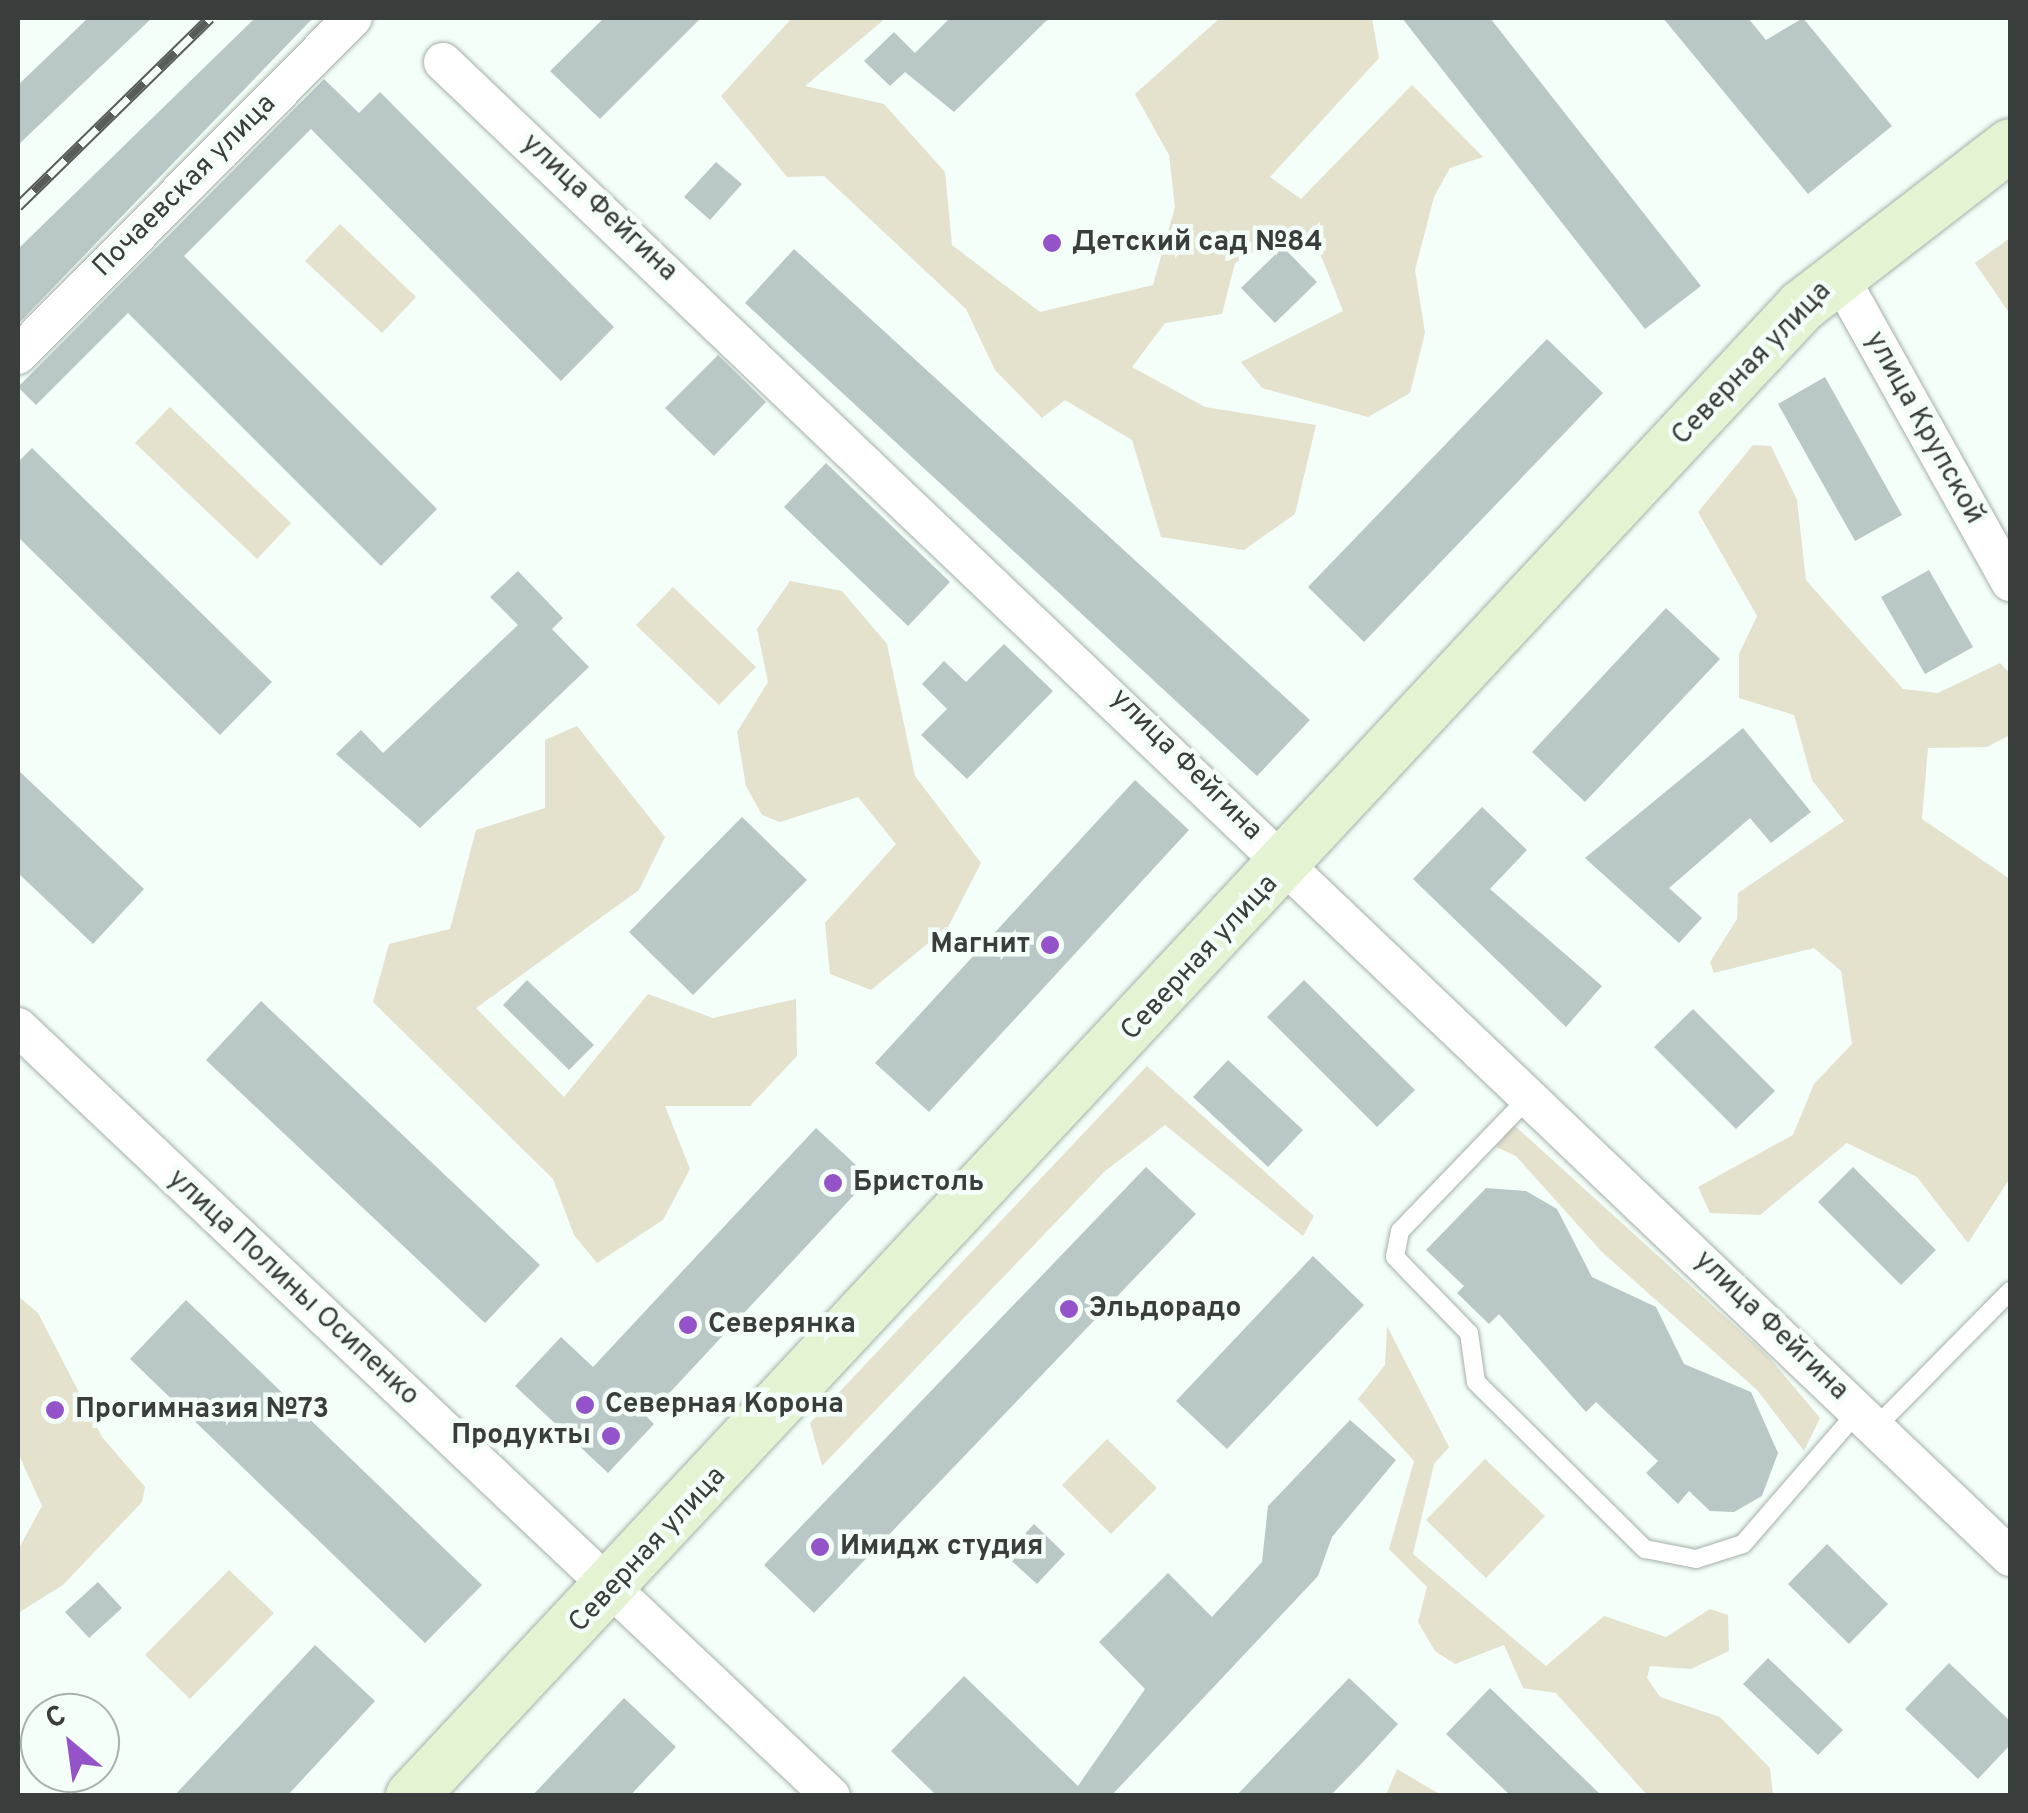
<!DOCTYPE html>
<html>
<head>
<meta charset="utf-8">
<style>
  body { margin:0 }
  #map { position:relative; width:2028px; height:1813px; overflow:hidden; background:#f3fff8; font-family:Overpass,sans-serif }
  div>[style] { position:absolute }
  .green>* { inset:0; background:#e4e1cd }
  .building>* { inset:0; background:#b9c7c6 }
  .roads { filter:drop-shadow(0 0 2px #a5b0aa) drop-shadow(0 0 2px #a5b0aa) }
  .lane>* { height:18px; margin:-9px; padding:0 9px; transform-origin:9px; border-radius:9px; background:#fff }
  .street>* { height:38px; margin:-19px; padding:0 19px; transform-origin:19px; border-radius:19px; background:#fff }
  .secondary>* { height:52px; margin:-26px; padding:0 26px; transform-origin:26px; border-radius:26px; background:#e4f4d3 }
  .rail>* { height:11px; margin-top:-5.5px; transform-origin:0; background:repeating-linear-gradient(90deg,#f3fff8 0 22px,#585d5a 0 44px); box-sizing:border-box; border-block:2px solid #585d5a }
  .dots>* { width:28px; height:28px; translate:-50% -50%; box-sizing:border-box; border:5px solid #f3fff8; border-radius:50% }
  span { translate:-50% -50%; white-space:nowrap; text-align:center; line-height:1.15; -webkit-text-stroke:9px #f3fff8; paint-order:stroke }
  .street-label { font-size:28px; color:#393d3b }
  .poi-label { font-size:28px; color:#393d3b; font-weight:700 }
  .left { translate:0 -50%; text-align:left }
  .right { translate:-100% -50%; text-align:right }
  .frame { position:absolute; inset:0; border:20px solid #393d3b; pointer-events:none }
  .north { position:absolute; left:20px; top:1693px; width:100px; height:100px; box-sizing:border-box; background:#f3fff8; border:2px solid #a9b1ac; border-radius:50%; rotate:331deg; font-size:28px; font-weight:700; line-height:40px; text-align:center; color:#393d3b }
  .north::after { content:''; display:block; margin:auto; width:35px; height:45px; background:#9453c9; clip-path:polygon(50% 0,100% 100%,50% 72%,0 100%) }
</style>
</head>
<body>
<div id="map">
  <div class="green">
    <div style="clip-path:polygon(792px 18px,886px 18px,805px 86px,884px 104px,945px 172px,952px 245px,1040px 312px,1153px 285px,1175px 207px,1169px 155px,1135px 94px,1220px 18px,1372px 18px,1379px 58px,1270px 177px,1301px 199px,1412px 85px,1483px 157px,1450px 168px,1434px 197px,1415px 270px,1425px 333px,1410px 393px,1368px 417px,1262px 388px,1241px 362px,1343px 311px,1318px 248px,1281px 235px,1235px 263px,1222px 314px,1165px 323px,1132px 367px,1205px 407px,1316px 425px,1295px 514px,1244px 550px,1161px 537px,1132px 440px,1065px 400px,1042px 418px,995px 370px,966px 309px,824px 176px,787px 177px,721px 96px)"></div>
    <div style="clip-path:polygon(340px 224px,416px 297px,382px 333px,305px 261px)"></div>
    <div style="clip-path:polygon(2010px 238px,2010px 314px,1975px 263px)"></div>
    <div style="clip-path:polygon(170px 407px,291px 523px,257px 559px,135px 443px)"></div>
    <div style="clip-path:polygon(1753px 445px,1771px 446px,1797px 500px,1806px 580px,1903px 689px,1938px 693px,2000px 663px,2010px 673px,2010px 735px,1987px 747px,1928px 748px,1922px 819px,2010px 879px,2010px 1178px,1968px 1243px,1917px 1177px,1847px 1143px,1760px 1215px,1710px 1213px,1698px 1187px,1793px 1135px,1814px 1084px,1852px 1044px,1841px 971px,1814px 948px,1714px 973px,1710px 962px,1737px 919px,1738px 893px,1844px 821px,1812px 780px,1794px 715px,1739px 698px,1739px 654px,1757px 616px,1698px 512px)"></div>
    <div style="clip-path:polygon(790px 581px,842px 591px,887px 644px,915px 776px,981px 863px,948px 927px,871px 990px,830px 974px,825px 923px,896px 844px,858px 797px,780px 822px,762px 815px,746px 786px,737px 732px,768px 682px,757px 629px)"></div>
    <div style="clip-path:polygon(673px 587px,756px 667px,719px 705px,636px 625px)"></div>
    <div style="clip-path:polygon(577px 726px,665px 837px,639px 890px,476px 1008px,564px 1097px,648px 994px,713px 1018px,796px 999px,797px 1056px,750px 1106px,665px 1106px,690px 1169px,663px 1220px,597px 1263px,574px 1235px,553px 1179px,373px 1002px,389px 944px,450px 929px,476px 830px,545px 808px,545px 740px)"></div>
    <div style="clip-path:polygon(1147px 1066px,1314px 1216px,1303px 1236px,1165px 1125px,1104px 1172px,822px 1466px,810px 1423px)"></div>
    <div style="clip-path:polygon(1514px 1125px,1767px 1355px,1820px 1418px,1804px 1451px,1757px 1390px,1602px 1252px,1516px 1156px,1496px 1147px)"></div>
    <div style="clip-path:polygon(18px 1296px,38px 1313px,102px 1437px,145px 1487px,142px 1502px,63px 1585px,18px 1613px,18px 1550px,42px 1506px,18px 1453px)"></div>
    <div style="clip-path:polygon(1387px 1326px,1449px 1447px,1434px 1464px,1413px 1554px,1546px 1666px,1604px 1616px,1666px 1637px,1710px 1609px,1728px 1615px,1729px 1651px,1691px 1669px,1650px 1666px,1647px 1678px,1660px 1697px,1720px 1717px,1770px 1768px,1773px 1795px,1647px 1795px,1556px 1693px,1523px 1688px,1504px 1645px,1455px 1664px,1435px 1651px,1418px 1622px,1427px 1587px,1389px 1549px,1414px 1461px,1358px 1399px,1385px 1365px)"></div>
    <div style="clip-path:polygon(1107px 1439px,1157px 1488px,1111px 1534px,1062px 1485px)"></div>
    <div style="clip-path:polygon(1485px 1459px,1545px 1516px,1486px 1578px,1426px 1520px)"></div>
    <div style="clip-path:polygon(229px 1570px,274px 1613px,190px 1699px,145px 1655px)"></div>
    <div style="clip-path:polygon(1397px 1769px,1441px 1795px,1386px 1795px)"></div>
  </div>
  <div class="building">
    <div style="clip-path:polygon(88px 18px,152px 18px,18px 145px,18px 85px)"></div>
    <div style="clip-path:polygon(255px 18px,313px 18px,18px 324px,18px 249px)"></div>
    <div style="clip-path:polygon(604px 18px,701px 18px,600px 119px,550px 71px)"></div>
    <div style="clip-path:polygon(950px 18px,1049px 18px,954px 112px,905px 72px,890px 86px,864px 61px,894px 32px,915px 53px)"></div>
    <div style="clip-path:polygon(1402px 18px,1490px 18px,1701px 286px,1645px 329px)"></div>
    <div style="clip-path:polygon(1663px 18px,1748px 18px,1766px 40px,1803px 18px,1892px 126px,1808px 194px)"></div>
    <div style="clip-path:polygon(324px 79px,359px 113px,380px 92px,614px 327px,561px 381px,311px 129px,184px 256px,437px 509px,381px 566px,128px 313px,36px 405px,18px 387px)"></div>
    <div style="clip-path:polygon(716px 162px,742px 184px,710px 220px,684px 197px)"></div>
    <div style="clip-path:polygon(1283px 247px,1317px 282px,1275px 323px,1241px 288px)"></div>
    <div style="clip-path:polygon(794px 249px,1310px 720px,1257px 776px,745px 303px)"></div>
    <div style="clip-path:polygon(1547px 339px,1603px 393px,1364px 642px,1308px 587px)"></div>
    <div style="clip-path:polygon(718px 355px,766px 402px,714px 456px,665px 408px)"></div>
    <div style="clip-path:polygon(1825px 377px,1902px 515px,1855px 541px,1778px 404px)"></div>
    <div style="clip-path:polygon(32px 448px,272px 682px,220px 735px,18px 537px,18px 462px)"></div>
    <div style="clip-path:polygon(826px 463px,950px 582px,908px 626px,784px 507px)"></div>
    <div style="clip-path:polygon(1929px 570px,1973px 647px,1925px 674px,1881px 597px)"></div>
    <div style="clip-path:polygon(518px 571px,563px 618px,552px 629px,589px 667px,420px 828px,336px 754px,361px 730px,383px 753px,518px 625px,490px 597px)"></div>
    <div style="clip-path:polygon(1666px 608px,1720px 659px,1585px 802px,1532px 752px)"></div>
    <div style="clip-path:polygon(1004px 644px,1053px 691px,967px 779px,921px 735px,947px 709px,922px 684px,944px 661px,966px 682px)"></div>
    <div style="clip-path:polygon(1743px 728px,1811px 812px,1771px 843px,1750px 818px,1669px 888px,1702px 918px,1679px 943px,1585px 858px)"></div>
    <div style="clip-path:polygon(18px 770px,144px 889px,93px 944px,18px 873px)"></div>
    <div style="clip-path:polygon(1135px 780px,1189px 830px,929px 1112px,875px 1063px)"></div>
    <div style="clip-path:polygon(1482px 807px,1527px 850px,1490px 889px,1602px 986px,1566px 1027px,1413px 879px)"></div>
    <div style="clip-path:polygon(742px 817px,807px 880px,693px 995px,629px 932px)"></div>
    <div style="clip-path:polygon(527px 980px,594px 1045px,569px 1070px,503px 1005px)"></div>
    <div style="clip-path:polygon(1304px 980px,1415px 1090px,1377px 1127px,1267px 1017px)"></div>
    <div style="clip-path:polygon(261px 1001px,540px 1265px,485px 1323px,206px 1060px)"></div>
    <div style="clip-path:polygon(1693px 1009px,1775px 1091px,1736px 1129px,1654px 1047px)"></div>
    <div style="clip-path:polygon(1228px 1060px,1303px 1130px,1268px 1167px,1193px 1097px)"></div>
    <div style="clip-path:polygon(816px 1128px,870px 1178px,647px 1417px,654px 1424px,608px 1473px,515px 1386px,561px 1337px,593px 1367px)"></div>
    <div style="clip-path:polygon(1146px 1167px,1196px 1214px,814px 1613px,764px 1565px)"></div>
    <div style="clip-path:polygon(1853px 1167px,1936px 1250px,1901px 1285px,1818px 1202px)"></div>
    <div style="clip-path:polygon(1486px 1188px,1526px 1191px,1557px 1209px,1592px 1277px,1656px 1307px,1684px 1364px,1751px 1392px,1778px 1453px,1762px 1496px,1734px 1512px,1710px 1511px,1689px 1491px,1678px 1504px,1646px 1473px,1658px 1461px,1596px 1402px,1586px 1412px,1499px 1314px,1489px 1324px,1457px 1293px,1464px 1286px,1426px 1250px)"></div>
    <div style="clip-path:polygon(1313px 1256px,1364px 1305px,1227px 1449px,1176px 1401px)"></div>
    <div style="clip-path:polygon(186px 1300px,482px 1585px,425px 1643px,130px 1359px)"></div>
    <div style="clip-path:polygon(1350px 1420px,1396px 1460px,1332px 1537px,1318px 1576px,1111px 1796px,937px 1796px,891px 1751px,964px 1676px,1078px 1786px,1145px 1689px,1099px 1642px,1168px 1573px,1212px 1617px,1262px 1562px,1268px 1506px)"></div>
    <div style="clip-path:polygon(1034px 1524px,1065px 1554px,1037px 1584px,1005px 1555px)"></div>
    <div style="clip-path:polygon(1827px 1544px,1888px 1604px,1849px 1644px,1788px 1584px)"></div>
    <div style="clip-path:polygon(98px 1582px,122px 1608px,89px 1638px,65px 1612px)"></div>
    <div style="clip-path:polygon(315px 1645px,375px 1701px,287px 1796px,174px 1796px)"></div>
    <div style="clip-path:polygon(1768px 1658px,1843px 1730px,1818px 1755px,1743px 1684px)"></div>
    <div style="clip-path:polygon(1949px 1663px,2010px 1721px,2010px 1745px,1978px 1779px,1905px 1709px)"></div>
    <div style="clip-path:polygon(1349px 1678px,1398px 1724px,1364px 1761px,1330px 1796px,1236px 1796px)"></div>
    <div style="clip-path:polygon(1490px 1688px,1602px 1796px,1511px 1796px,1446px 1734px)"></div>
    <div style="clip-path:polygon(624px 1698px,676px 1747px,639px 1786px,630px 1796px,532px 1796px)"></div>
  </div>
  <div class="roads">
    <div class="lane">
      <div style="left:1530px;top:1096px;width:187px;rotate:133.9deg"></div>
      <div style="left:1400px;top:1231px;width:26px;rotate:101deg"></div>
      <div style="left:1395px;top:1257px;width:106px;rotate:45.8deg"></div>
      <div style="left:1469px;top:1333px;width:49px;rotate:81.9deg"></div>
      <div style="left:1476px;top:1382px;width:238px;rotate:44.7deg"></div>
      <div style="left:1645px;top:1549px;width:52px;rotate:11.1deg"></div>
      <div style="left:1696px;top:1559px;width:49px;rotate:-17.7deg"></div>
      <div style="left:1743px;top:1544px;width:177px;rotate:-49.1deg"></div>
      <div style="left:1876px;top:1427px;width:191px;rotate:-45.4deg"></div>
    </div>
    <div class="street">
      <div style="left:443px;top:62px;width:2166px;rotate:43.65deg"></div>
      <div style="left:1838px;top:274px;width:353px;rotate:60.8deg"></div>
      <div style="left:18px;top:355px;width:475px;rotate:-45.2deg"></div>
      <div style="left:18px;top:1027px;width:1119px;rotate:43.41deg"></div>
    </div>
    <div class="secondary">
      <div style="left:412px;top:1796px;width:2038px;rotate:-46.99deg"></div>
      <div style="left:1802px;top:306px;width:263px;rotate:-37.7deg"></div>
    </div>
  </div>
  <div class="rail">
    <div style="left:18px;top:206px;width:269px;rotate:-44.4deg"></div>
  </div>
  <div class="dots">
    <div style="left:1052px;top:243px;background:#9453c9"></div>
    <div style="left:1050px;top:945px;background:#9453c9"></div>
    <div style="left:833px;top:1183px;background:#9453c9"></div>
    <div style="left:1069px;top:1309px;background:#9453c9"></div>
    <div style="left:688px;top:1325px;background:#9453c9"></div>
    <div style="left:585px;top:1405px;background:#9453c9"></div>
    <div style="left:55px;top:1410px;background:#9453c9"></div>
    <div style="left:611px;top:1436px;background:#9453c9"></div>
    <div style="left:820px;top:1547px;background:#9453c9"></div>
  </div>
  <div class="street-label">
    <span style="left:185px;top:186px;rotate:-45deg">Почаевская улица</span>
    <span style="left:599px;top:208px;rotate:43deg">улица Фейгина</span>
    <span style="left:1752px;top:364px;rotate:-46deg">Северная улица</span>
    <span style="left:1924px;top:428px;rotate:61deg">улица Крупской</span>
    <span style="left:1186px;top:765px;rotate:45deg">улица Фейгина</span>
    <span style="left:1200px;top:958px;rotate:-47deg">Северная улица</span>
    <span style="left:293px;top:1288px;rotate:43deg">улица Полины Осипенко</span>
    <span style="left:1771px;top:1326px;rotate:44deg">улица Фейгина</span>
    <span style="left:648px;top:1550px;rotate:-47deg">Северная улица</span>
  </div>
  <div class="poi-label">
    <span class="left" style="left:1072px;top:243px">Детский сад №84</span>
    <span class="right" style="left:1030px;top:945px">Магнит</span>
    <span class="left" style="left:853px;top:1183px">Бристоль</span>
    <span class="left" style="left:1089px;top:1309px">Эльдорадо</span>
    <span class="left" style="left:708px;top:1325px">Северянка</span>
    <span class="left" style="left:605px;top:1405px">Северная Корона</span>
    <span class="left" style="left:75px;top:1410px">Прогимназия №73</span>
    <span class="right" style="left:591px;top:1436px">Продукты</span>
    <span class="left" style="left:840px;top:1547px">Имидж студия</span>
  </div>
  <div class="frame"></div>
  <div class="north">С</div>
</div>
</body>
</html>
